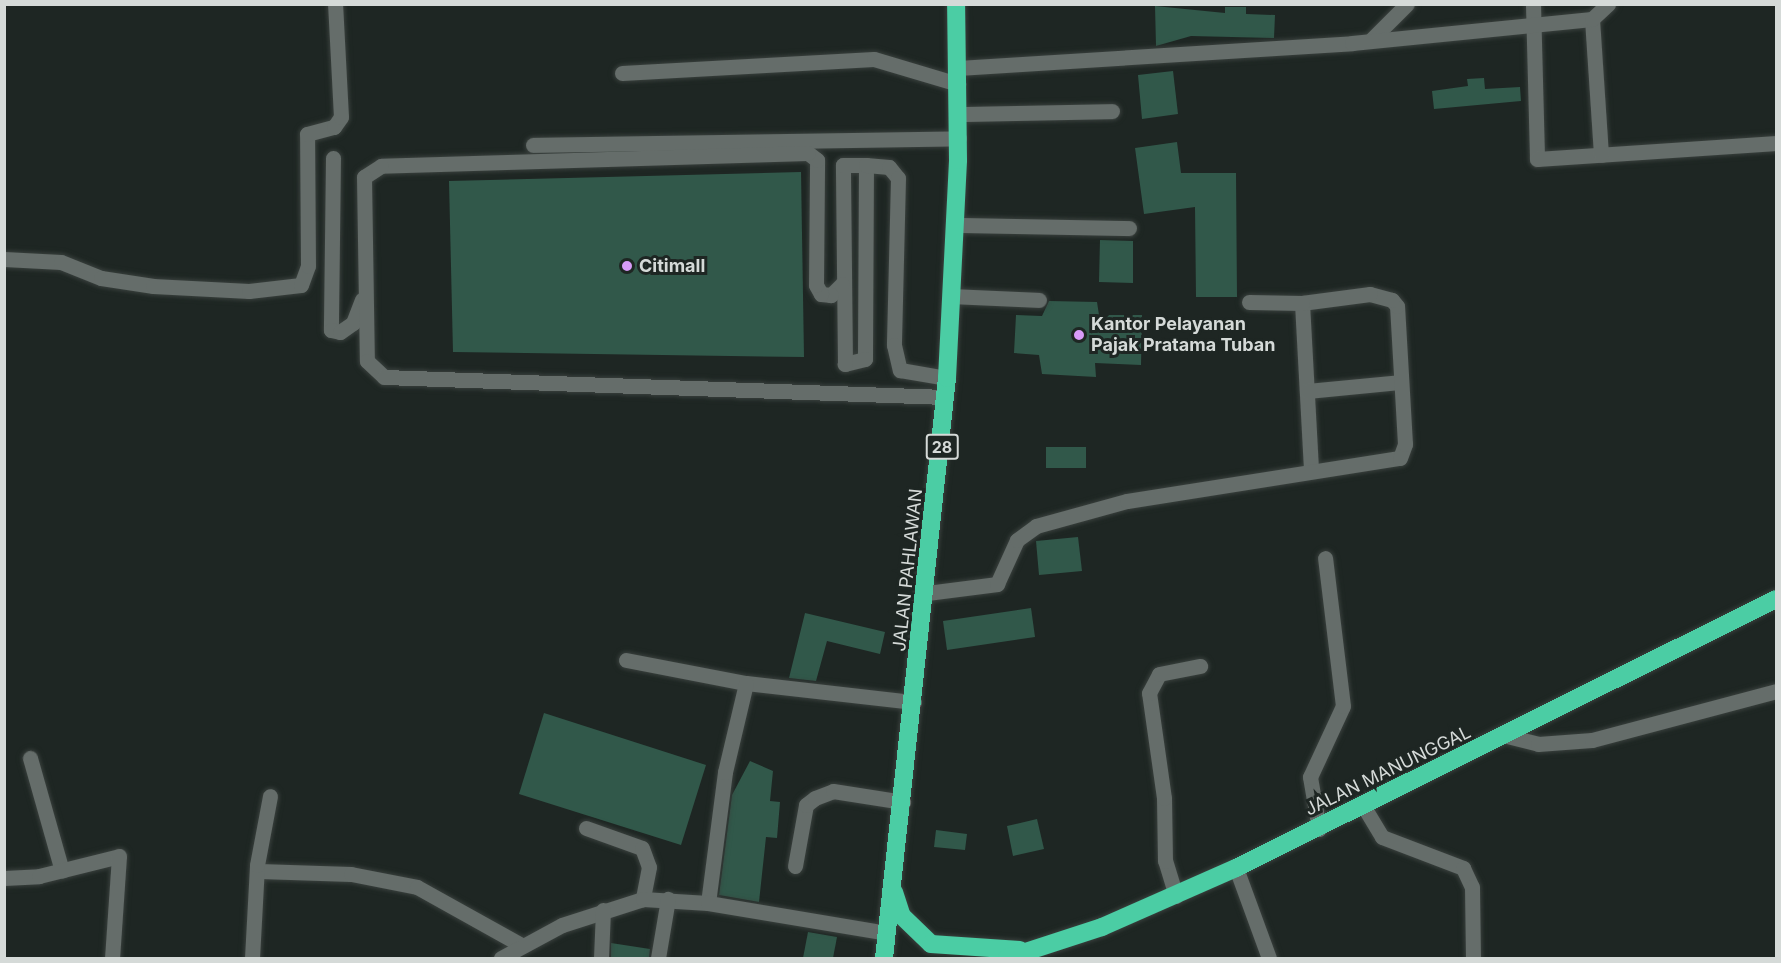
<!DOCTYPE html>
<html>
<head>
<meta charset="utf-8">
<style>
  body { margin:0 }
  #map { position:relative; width:1781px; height:963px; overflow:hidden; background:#1e2623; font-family:Inter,sans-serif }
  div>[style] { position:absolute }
  .building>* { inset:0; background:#31584a }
  .roads { filter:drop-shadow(0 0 2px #39403d) drop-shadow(0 0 2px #39403d) }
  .minor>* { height:15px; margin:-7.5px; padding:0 7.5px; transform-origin:7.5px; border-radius:7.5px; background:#656d6a }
  .highway>* { height:18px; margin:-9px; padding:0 9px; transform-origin:9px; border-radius:9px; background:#4bcda4 }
  .dots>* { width:16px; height:16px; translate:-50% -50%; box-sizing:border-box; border:3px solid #1e2623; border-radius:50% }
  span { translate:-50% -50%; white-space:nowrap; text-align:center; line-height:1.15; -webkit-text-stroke:6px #1e2623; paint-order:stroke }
  .shield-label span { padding:2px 4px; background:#1e2623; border:2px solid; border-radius:4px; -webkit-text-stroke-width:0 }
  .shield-label { font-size:16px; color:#d5dad8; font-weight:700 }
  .poi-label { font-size:18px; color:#d5dad8; font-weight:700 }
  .left { translate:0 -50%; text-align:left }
  .street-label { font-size:18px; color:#d5dad8 }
  .frame { position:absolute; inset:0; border:6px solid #d5dad8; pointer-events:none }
</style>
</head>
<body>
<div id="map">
  <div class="building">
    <div style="clip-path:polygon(1155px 6px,1225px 13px,1225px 7px,1246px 7px,1246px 14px,1275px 15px,1274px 38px,1191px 36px,1156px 46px)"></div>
    <div style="clip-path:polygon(1173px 71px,1178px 114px,1142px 119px,1138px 75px)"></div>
    <div style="clip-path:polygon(1484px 78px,1485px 89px,1520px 87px,1521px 101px,1434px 109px,1432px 91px,1468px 86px,1467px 79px)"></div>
    <div style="clip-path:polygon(1177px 142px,1181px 173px,1236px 173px,1237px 297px,1196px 297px,1195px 207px,1144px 214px,1135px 148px)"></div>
    <div style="clip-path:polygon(801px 172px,804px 357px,453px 352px,449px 181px)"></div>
    <div style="clip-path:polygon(1100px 240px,1133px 241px,1133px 283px,1099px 282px)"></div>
    <div style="clip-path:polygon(1049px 301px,1097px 302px,1099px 315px,1142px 315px,1141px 365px,1095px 363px,1096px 377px,1042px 374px,1039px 355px,1014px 353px,1016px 315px,1042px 316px)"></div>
    <div style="clip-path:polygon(1046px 447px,1086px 447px,1086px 468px,1046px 468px)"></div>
    <div style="clip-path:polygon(1078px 537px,1082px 571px,1039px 575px,1036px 541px)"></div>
    <div style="clip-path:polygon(1031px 608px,1035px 637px,947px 650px,943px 621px)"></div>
    <div style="clip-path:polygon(805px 613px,885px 632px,880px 654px,827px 641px,816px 681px,789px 678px)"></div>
    <div style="clip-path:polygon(544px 713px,706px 765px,681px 845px,519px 794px)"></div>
    <div style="clip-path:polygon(750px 761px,773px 771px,770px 801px,780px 802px,777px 838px,766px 837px,759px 902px,719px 895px,732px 795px)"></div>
    <div style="clip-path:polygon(1037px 819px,1044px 849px,1013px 856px,1007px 826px)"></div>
    <div style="clip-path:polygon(936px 830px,967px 834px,965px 850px,934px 847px)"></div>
    <div style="clip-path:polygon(808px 932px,837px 937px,833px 958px,803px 958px)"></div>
    <div style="clip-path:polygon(611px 943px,650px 949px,649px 958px,611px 958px)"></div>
  </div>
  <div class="roads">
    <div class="minor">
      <div style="left:1533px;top:4px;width:155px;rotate:88.5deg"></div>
      <div style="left:1537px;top:159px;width:240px;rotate:-3.8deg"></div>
      <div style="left:1592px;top:19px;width:136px;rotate:86.2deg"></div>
      <div style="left:1372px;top:39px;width:49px;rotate:-45deg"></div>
      <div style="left:958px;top:68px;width:395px;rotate:-3.6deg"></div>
      <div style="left:1352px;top:43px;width:241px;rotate:-5.7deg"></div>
      <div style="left:1592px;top:19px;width:22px;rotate:-43deg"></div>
      <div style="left:622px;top:73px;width:252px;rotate:-3.2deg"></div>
      <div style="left:874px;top:59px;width:88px;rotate:16.6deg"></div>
      <div style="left:959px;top:114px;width:153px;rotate:-1.1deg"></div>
      <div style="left:533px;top:145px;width:426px;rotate:-0.9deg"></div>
      <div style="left:333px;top:158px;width:172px;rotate:90.7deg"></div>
      <div style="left:331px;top:330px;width:9px;rotate:13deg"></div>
      <div style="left:340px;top:332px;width:16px;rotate:-35deg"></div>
      <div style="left:353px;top:323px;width:25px;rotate:-69deg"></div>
      <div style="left:866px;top:165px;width:194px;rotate:90.3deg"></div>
      <div style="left:865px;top:359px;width:21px;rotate:166deg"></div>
      <div style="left:845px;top:364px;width:199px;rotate:-90.6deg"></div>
      <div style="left:843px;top:165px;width:23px"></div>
      <div style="left:866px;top:165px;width:23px;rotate:5deg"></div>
      <div style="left:889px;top:167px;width:14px;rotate:51deg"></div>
      <div style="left:898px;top:178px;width:167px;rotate:91.4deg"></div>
      <div style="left:894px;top:345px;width:26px;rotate:77deg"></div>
      <div style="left:900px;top:370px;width:48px;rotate:9.7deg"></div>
      <div style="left:955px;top:225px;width:174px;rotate:1deg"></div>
      <div style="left:4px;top:259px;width:57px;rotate:3deg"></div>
      <div style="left:61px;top:262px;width:43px;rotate:21.8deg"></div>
      <div style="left:101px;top:278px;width:53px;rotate:8.7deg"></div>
      <div style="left:153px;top:286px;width:96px;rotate:3deg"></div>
      <div style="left:249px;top:291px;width:52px;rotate:-6.6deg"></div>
      <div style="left:301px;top:285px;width:20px;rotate:-70deg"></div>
      <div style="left:308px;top:266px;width:132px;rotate:-90.4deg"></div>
      <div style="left:307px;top:134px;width:28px;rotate:-15deg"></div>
      <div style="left:334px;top:127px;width:12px;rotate:-55deg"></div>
      <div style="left:341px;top:117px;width:113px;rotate:-93deg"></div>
      <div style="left:842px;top:284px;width:16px;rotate:135deg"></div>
      <div style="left:831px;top:295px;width:10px;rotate:-174deg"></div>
      <div style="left:821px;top:294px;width:10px;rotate:-119deg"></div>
      <div style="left:816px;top:285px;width:125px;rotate:-89.5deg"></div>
      <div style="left:817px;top:160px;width:11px;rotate:-142deg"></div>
      <div style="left:808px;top:153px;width:427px;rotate:178.3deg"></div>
      <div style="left:381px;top:166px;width:20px;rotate:147deg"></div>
      <div style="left:364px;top:177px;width:184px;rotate:89.1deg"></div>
      <div style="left:367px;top:361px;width:23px;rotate:43deg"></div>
      <div style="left:384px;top:377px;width:562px;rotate:2.04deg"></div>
      <div style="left:952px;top:296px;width:87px;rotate:2.6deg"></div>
      <div style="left:1302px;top:303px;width:165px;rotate:86.9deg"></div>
      <div style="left:1307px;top:391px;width:93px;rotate:-5.5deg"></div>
      <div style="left:927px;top:593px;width:71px;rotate:-7.3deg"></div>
      <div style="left:997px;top:584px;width:48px;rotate:-65.6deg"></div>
      <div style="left:1017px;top:540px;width:24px;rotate:-36deg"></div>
      <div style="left:1036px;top:526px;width:94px;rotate:-15.4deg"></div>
      <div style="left:1127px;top:501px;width:276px;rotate:-9deg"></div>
      <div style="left:1400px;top:458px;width:15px;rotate:-70deg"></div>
      <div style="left:1405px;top:444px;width:138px;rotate:-93.3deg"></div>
      <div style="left:1397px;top:306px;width:8px;rotate:-130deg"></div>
      <div style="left:1392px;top:300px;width:23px;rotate:-165deg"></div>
      <div style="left:1370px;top:294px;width:69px;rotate:172.5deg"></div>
      <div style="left:1302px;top:303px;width:53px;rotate:-178.9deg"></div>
      <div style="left:626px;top:660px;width:122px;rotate:10.9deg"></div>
      <div style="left:746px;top:683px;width:169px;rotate:6.5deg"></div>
      <div style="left:1507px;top:736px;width:32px;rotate:14deg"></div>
      <div style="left:1538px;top:744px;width:54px;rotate:-4.2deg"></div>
      <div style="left:1592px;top:740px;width:190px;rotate:-14.9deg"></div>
      <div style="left:30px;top:758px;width:117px;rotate:74.2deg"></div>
      <div style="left:1364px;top:807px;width:35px;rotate:59deg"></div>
      <div style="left:1382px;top:837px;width:87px;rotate:20.9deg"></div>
      <div style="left:1463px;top:868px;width:21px;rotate:65deg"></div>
      <div style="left:1472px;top:887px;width:71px;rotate:89.2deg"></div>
      <div style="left:586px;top:828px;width:59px;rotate:19.7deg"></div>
      <div style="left:642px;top:848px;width:20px;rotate:70deg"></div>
      <div style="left:649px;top:867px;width:33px;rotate:101deg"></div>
      <div style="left:1319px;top:829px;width:53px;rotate:-99.8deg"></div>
      <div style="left:1310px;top:777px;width:78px;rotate:-65.1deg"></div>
      <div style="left:1343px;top:706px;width:149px;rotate:-96.9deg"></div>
      <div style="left:795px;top:866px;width:62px;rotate:-79.8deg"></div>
      <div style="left:806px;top:805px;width:11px;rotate:-38deg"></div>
      <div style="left:815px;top:798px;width:19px;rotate:-21deg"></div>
      <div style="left:833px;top:791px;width:71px;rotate:8.9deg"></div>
      <div style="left:1236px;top:868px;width:96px;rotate:69.9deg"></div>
      <div style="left:259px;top:871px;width:92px;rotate:1.9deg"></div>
      <div style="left:351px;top:874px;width:67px;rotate:11.1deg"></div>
      <div style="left:417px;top:887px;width:121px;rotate:29.1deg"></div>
      <div style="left:4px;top:878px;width:35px;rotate:-3deg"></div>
      <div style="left:39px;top:876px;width:82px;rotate:-14deg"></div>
      <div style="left:119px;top:856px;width:102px;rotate:93.9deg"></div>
      <div style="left:1176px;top:896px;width:37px;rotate:-107deg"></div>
      <div style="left:1165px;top:861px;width:63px;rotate:-90.9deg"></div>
      <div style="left:1164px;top:798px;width:106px;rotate:-98.1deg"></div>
      <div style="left:1149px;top:693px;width:21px;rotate:-62deg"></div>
      <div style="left:1159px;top:674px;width:42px;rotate:-11deg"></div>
      <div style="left:708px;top:903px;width:132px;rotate:-82.6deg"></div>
      <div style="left:725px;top:772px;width:91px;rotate:-76.7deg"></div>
      <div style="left:252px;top:958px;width:93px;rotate:-86.9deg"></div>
      <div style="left:257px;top:865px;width:70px;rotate:-79.3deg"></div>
      <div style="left:501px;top:958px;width:69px;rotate:-28.4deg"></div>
      <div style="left:562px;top:925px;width:85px;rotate:-17.8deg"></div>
      <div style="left:643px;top:899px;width:65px;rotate:3.5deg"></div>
      <div style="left:708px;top:903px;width:181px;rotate:9.5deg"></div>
      <div style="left:601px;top:958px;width:48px;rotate:-87.6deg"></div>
      <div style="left:658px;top:958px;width:60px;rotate:-80.4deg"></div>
    </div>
    <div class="highway">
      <div style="left:894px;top:892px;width:25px;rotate:72deg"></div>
      <div style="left:902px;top:916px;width:40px;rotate:44deg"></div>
      <div style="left:931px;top:944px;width:89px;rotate:3.9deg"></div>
      <div style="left:884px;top:958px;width:583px;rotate:-83.8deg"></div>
      <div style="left:947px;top:378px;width:218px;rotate:-87.1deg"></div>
      <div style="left:958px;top:160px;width:156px;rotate:-90.7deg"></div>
      <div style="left:1007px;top:958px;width:100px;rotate:-18.1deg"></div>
      <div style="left:1102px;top:927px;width:146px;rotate:-23.8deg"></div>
      <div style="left:1236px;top:868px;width:603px;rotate:-26.48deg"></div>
    </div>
  </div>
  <div class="dots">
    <div style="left:627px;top:266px;background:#d89bf8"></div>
    <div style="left:1079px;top:335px;background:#d89bf8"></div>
  </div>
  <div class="shield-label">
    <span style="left:942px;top:447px">28</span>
  </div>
  <div class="poi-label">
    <span class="left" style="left:639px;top:266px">Citimall</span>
    <span class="left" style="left:1091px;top:335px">Kantor Pelayanan<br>Pajak Pratama Tuban</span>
  </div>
  <div class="street-label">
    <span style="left:908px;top:570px;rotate:-84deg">JALAN PAHLAWAN</span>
    <span style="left:1388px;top:771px;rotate:-26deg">JALAN MANUNGGAL</span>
  </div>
  <div class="frame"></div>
</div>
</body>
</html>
